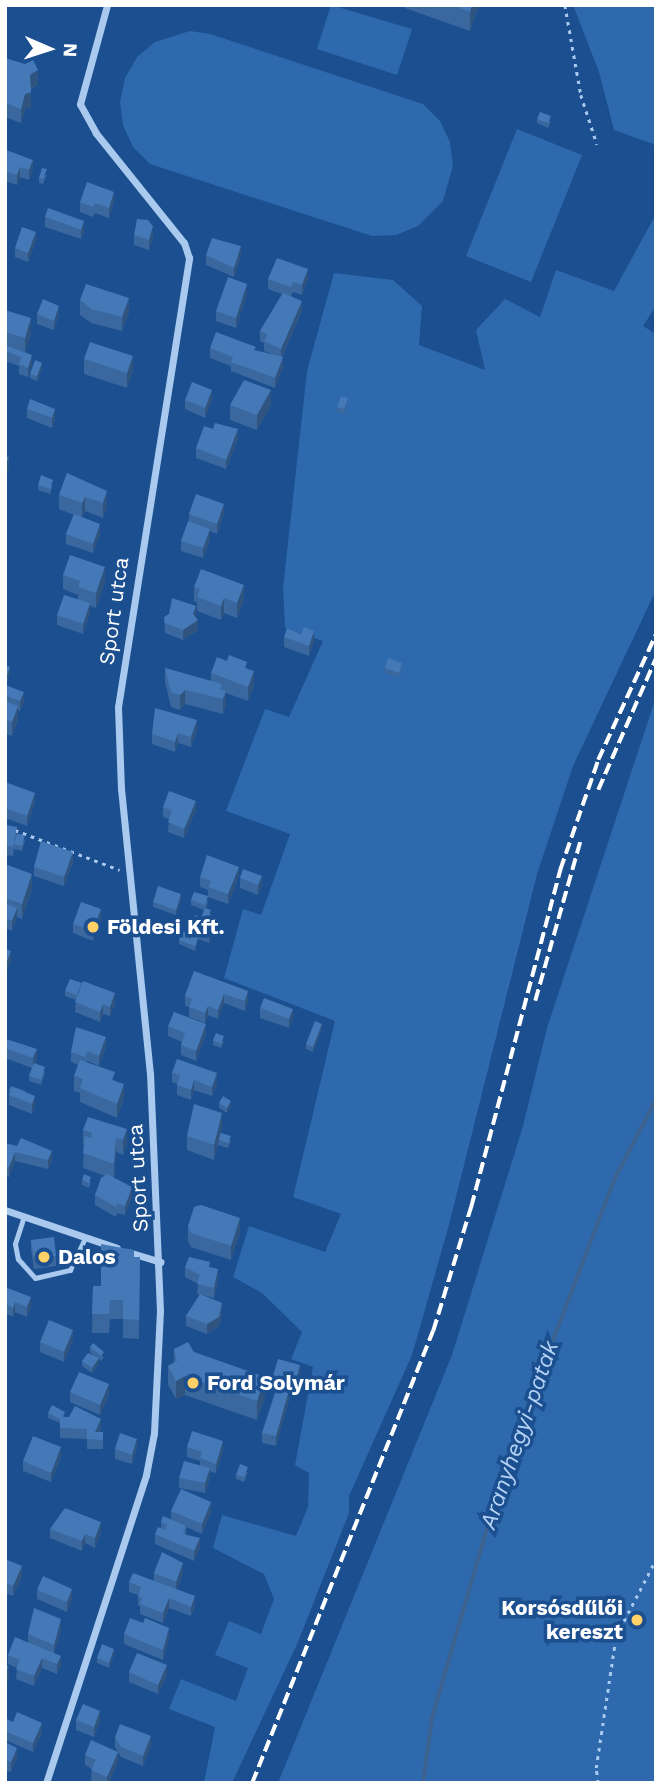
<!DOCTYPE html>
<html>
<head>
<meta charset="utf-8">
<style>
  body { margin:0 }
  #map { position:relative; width:661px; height:1788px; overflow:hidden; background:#1b4f8f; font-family:"Work Sans",sans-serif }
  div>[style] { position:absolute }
  .green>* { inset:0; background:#2e69ad }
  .stream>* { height:3.5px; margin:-1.75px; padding:0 1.75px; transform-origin:1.75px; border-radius:1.75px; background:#3c6290 }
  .path>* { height:2.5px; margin-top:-1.25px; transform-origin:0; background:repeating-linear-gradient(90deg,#a9c9ee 0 3.5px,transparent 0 8.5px) }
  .lane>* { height:5px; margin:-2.5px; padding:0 2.5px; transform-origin:2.5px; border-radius:2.5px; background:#a9c9ee }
  .street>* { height:7px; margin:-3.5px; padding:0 3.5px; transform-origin:3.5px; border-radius:3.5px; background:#a9c9ee }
  .rail>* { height:3.5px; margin-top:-1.75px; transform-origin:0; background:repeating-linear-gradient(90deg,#fff 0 12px,transparent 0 17px) }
  .wall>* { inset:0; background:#3a679d }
  .shaded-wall>* { inset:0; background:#305480 }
  .building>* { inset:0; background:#4478b7 }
  .dots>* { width:19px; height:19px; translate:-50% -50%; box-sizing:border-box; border:4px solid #1b4f8f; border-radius:50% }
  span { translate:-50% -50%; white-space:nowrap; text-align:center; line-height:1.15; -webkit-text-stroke:7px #1b4f8f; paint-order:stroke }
  .street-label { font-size:21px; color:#fff }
  .poi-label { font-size:21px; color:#fff; font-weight:700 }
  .left { translate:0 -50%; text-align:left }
  .right { translate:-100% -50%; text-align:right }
  .water-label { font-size:23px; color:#b5d3f5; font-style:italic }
  .frame { position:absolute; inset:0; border:7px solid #fff; pointer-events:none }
  .north { position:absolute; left:14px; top:14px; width:70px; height:70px; -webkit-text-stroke:5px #1b4f8f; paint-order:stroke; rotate:93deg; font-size:19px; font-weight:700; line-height:28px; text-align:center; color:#fff }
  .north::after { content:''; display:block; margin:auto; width:24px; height:32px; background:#fff; clip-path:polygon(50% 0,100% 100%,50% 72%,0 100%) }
</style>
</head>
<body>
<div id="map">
  <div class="green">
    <div style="clip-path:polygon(331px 5px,412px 29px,397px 75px,317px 49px)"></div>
    <div style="clip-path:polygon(573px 5px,656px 5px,656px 145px,614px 130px,599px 72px)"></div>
    <div style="clip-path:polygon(190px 31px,210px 34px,423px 104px,440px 121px,450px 142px,453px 166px,443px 201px,418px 226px,396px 235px,372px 236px,150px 164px,133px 147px,123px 125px,120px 102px,125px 78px,137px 57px,155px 42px)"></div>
    <div style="clip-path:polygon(517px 129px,582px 155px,531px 282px,466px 256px)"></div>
    <div style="clip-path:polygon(656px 214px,656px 306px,643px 326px,656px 334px,656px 590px,573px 766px,537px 874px,449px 1225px,412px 1355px,349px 1496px,349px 1513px,298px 1642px,232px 1783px,204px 1783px,215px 1727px,169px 1709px,181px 1679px,236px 1701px,248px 1668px,215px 1655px,229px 1621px,261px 1634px,274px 1599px,264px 1574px,213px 1548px,222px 1515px,296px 1536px,308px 1507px,309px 1473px,295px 1465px,313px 1367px,291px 1359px,302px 1332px,262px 1293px,233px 1277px,249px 1226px,325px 1252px,341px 1214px,293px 1197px,335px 1021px,224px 978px,243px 909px,261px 915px,290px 834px,226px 811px,265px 709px,289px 717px,323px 641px,285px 628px,283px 588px,307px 371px,334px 273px,393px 280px,422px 306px,419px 345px,485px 370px,476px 330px,505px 299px,540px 317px,556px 270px,614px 291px)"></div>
    <div style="clip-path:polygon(656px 697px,656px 1783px,278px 1783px,452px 1355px,523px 1126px,547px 1028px)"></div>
  </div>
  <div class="stream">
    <div style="left:423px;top:1783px;width:66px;rotate:-82.1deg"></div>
    <div style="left:432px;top:1718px;width:262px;rotate:-73.8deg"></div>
    <div style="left:505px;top:1466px;width:308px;rotate:-69.1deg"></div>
    <div style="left:615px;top:1178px;width:88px;rotate:-62.3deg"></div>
  </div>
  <div class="path">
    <div style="left:565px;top:5px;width:91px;rotate:79.9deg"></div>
    <div style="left:581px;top:95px;width:52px;rotate:71.9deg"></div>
    <div style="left:15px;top:830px;width:112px;rotate:20.9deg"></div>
    <div style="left:598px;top:1783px;width:15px;rotate:-98deg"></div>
    <div style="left:596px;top:1768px;width:134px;rotate:-81.4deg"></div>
    <div style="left:616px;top:1636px;width:87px;rotate:-62.5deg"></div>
  </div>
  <div class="lane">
    <div style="left:24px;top:1216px;width:29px;rotate:108deg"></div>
    <div style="left:15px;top:1244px;width:15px;rotate:79deg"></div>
    <div style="left:18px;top:1259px;width:25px;rotate:48deg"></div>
    <div style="left:35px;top:1278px;width:36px;rotate:-13deg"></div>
    <div style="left:70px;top:1270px;width:35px;rotate:-65deg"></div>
  </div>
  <div class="street">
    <div style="left:5px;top:1210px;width:118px;rotate:18.7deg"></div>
    <div style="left:128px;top:1252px;width:34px;rotate:17deg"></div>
    <div style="left:46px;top:1783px;width:324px;rotate:-72deg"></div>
    <div style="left:146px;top:1475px;width:43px;rotate:-79.2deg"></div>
    <div style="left:154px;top:1433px;width:122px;rotate:-87.2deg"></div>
    <div style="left:160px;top:1311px;width:237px;rotate:-92.4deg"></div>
    <div style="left:150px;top:1074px;width:286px;rotate:-95.8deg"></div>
    <div style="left:121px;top:789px;width:82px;rotate:-92.1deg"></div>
    <div style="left:118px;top:707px;width:455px;rotate:-81deg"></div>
    <div style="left:189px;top:258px;width:16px;rotate:-108deg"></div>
    <div style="left:184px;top:243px;width:141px;rotate:-128.7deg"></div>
    <div style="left:96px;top:133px;width:33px;rotate:-119deg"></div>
    <div style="left:80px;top:104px;width:103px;rotate:-74.7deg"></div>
  </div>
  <div class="rail">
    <div style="left:598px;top:790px;width:144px;rotate:-66.3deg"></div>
    <div style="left:535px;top:1001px;width:165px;rotate:-74.2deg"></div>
    <div style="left:252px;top:1783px;width:487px;rotate:-68.2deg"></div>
    <div style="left:433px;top:1331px;width:130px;rotate:-73deg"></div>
    <div style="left:471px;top:1207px;width:349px;rotate:-75.2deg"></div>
    <div style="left:560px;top:870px;width:116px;rotate:-70.9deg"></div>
    <div style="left:598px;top:760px;width:139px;rotate:-65.3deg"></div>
  </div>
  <div class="wall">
    <div style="clip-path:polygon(405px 5px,479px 5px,470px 31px,405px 8px)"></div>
    <div style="clip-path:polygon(5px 58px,38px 85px,31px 89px,31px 107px,25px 109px,21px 123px,5px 117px)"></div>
    <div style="clip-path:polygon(537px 119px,551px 121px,548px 128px,537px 123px)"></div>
    <div style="clip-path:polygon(5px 152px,33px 170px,29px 180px,20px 177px,17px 185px,5px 181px)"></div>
    <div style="clip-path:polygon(47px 174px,43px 184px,39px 183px,39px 178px)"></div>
    <div style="clip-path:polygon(114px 201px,109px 218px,95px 213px,93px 217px,80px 212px,80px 202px)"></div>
    <div style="clip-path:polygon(45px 217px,84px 231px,81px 239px,45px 227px)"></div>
    <div style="clip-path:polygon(134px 235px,153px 236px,149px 250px,134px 245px)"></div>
    <div style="clip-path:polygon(36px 241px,28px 262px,15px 257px,15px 248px)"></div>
    <div style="clip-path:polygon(206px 255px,241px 256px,234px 277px,206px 265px)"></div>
    <div style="clip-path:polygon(308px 278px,302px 295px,293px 292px,291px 296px,302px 311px,282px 357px,283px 367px,275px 388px,231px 371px,231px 366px,210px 358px,210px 348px,256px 351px,272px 354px,264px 351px,264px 343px,260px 341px,260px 331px,282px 294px,268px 289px,268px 279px)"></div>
    <div style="clip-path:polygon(247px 294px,236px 328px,216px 321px,216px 311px)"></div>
    <div style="clip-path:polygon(80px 300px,129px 313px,122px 331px,91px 323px,80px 315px)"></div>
    <div style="clip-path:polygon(5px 310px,31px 333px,25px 352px,32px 364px,28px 377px,19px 374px,19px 366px,5px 361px)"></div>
    <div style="clip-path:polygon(37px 314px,59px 315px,54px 330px,37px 324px)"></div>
    <div style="clip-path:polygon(84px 359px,133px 370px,127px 388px,84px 374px)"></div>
    <div style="clip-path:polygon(42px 368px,37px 381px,30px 378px,30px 374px)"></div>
    <div style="clip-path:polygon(185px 400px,212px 400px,205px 418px,185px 409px)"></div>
    <div style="clip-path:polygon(348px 403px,344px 414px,337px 412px,337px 407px)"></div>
    <div style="clip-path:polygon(230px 405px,271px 405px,257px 430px,230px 420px)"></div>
    <div style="clip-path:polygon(27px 409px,55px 419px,52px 428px,27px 418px)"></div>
    <div style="clip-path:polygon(238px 439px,226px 469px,196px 458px,196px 448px)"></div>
    <div style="clip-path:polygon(67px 473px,107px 506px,103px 518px,85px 511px,82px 518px,100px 534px,93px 553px,66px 544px,66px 534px,74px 515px,59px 509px,59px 495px)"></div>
    <div style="clip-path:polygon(38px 485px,53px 485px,50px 494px,38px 490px)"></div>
    <div style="clip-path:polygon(224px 513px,217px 534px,210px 531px,210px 539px,203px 558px,181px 551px,181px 541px,189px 522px,189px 514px)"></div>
    <div style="clip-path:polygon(63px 575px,105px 582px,96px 608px,90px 606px,90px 613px,83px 634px,57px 625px,57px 615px,78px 599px,78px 595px,63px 589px)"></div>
    <div style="clip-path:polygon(194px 587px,244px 600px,237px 618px,224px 613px,221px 620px,197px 611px,197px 602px,194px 601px)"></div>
    <div style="clip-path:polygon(164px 617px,195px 617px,198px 630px,183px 640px,165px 633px)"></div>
    <div style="clip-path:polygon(284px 637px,314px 641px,309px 656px,284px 647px)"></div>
    <div style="clip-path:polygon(5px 665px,10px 672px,6px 685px,24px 702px,20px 711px,18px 710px,18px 720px,12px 736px,5px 734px)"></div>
    <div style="clip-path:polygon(165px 668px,211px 681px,211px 673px,247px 668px,254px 685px,248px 701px,226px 693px,226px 705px,223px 714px,185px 704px,180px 710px,171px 707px,165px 682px)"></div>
    <div style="clip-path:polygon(385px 668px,402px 668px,399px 678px,385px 673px)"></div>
    <div style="clip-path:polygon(197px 730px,191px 747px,178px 743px,175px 752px,152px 744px,152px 734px)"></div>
    <div style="clip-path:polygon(5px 782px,35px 802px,27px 826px,5px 818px)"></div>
    <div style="clip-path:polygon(163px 807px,196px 810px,184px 838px,168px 832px,169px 819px,163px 817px)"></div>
    <div style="clip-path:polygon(5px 829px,17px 834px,25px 840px,22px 851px,14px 849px,13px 856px,5px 855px)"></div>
    <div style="clip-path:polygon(73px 862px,64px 886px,34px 876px,34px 867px)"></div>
    <div style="clip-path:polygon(5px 864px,32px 889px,22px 919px,17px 917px,12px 931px,5px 928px)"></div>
    <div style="clip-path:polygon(239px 876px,228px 904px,208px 897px,208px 890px,200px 887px,200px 877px)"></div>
    <div style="clip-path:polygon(240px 878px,262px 885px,258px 895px,240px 888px)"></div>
    <div style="clip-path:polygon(181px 899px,176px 915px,153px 907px,153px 902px)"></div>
    <div style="clip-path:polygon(191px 900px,208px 901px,206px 908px,211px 915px,209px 920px,215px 928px,209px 943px,198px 939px,195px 951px,179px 944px,179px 940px,189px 934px,189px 930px,201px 918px,204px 910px,191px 905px)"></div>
    <div style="clip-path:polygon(101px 919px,93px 941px,73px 933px,73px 924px)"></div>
    <div style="clip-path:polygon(194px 971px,248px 1001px,245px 1011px,224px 1003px,218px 1019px,208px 1015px,205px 1023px,189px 1017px,189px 1007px,185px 1006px,185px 996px)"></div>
    <div style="clip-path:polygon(65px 991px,115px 1003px,110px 1016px,103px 1014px,100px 1022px,75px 1012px,76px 1000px,65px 996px)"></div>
    <div style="clip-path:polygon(260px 1008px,293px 1019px,289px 1028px,260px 1018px)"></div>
    <div style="clip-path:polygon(168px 1026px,206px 1034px,196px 1061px,181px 1055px,181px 1045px,182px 1042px,168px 1036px)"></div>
    <div style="clip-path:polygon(322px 1029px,313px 1052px,306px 1049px,306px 1044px)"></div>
    <div style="clip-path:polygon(213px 1040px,224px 1041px,221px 1048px,213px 1045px)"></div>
    <div style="clip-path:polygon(5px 1041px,37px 1059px,35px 1064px,45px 1072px,41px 1085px,29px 1081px,29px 1076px,32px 1068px,5px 1058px)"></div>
    <div style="clip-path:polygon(106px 1047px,99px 1066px,87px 1061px,86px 1062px,115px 1081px,124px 1098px,117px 1118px,80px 1102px,80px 1093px,74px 1091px,74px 1076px,78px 1065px,71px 1062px,71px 1052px)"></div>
    <div style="clip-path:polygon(172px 1073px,217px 1083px,212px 1096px,194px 1090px,191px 1100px,177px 1095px,177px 1084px,172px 1082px)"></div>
    <div style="clip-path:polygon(9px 1091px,25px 1092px,35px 1106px,32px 1114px,9px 1105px)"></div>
    <div style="clip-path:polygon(219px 1103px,231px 1106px,227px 1113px,219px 1108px)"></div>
    <div style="clip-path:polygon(88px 1117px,127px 1143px,123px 1155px,116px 1152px,114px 1178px,132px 1197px,125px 1215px,117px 1213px,116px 1217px,95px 1205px,95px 1195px,105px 1176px,83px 1168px,84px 1145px,83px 1144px,83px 1130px)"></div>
    <div style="clip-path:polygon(222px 1127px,221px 1133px,231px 1141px,228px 1148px,218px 1145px,214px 1160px,187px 1150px,187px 1136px)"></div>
    <div style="clip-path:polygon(5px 1143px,52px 1161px,48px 1169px,15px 1161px,9px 1177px,5px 1176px)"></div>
    <div style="clip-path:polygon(82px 1180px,91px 1182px,89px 1188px,82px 1185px)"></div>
    <div style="clip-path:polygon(188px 1226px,240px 1232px,231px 1260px,191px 1247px,188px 1241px)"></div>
    <div style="clip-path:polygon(31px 1240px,56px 1256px,56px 1266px,34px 1269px,31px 1250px)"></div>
    <div style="clip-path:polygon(134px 1257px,140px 1257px,139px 1339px,123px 1338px,123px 1319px,110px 1319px,109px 1333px,92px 1333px,93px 1286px,101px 1286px)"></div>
    <div style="clip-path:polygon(185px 1267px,210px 1267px,218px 1279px,214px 1298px,202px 1295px,222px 1313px,219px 1326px,207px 1334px,186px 1326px,186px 1316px,200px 1295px,197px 1294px,198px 1284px,185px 1277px)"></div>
    <div style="clip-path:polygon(5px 1287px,31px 1307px,27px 1317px,15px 1312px,13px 1317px,5px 1313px)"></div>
    <div style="clip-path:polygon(73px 1339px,64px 1362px,40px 1352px,40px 1342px)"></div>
    <div style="clip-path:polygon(90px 1347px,104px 1357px,101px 1361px,99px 1359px,99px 1363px,92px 1373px,82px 1366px,82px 1361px,94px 1356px,90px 1352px)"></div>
    <div style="clip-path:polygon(174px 1349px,194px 1352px,265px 1396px,257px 1420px,185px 1395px,176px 1399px,168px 1385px,168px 1366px,174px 1362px)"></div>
    <div style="clip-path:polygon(300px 1375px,295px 1394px,291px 1393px,276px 1446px,262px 1443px,262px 1433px,276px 1390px,272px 1389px,272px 1379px)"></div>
    <div style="clip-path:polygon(70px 1392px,109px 1394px,100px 1415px,70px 1402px)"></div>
    <div style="clip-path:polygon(48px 1413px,65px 1417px,101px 1429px,100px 1432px,103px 1432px,103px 1449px,87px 1449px,87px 1439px,60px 1438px,60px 1423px,48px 1418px)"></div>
    <div style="clip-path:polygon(187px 1447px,223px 1451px,216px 1473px,210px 1472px,210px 1478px,205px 1493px,179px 1488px,179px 1478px,200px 1465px,200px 1461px,187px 1457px)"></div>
    <div style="clip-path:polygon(137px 1448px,132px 1464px,115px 1459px,115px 1449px)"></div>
    <div style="clip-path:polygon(61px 1457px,51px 1482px,23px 1471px,23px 1461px)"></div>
    <div style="clip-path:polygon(248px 1472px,244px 1482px,236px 1479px,236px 1475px)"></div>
    <div style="clip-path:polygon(171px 1511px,211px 1512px,202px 1534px,186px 1527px,186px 1535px,200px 1548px,194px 1561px,155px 1544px,155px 1534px,161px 1528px,161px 1522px,171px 1519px)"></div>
    <div style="clip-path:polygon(50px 1529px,101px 1532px,95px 1548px,85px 1543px,82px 1551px,50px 1538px)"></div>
    <div style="clip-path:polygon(5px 1559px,22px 1576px,13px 1596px,5px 1593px)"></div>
    <div style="clip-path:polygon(154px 1573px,183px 1573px,177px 1589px,195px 1606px,191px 1616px,169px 1608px,163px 1623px,140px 1614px,140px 1606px,138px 1606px,138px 1595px,129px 1592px,129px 1582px,154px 1581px)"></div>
    <div style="clip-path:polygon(37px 1590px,72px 1598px,67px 1612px,37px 1599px)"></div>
    <div style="clip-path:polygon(143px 1623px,169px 1638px,163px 1660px,124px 1644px,124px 1634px)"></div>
    <div style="clip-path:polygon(61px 1629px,54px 1653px,61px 1666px,57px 1674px,42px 1668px,34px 1686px,16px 1679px,17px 1668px,8px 1664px,8px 1655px,28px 1643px,28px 1634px)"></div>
    <div style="clip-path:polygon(114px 1654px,109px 1668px,97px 1663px,97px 1658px)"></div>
    <div style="clip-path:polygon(129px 1672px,167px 1675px,158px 1694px,129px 1682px)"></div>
    <div style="clip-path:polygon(76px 1720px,100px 1721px,94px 1737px,76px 1730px)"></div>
    <div style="clip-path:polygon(5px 1723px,42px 1732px,33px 1752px,5px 1740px)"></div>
    <div style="clip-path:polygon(115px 1737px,151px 1746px,143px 1766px,121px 1757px,118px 1752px,118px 1761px,109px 1783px,98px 1783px,91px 1780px,92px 1769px,85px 1765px,85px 1755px,118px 1752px,115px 1747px)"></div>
    <div style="clip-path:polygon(5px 1742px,17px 1757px,11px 1772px,5px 1770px)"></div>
  </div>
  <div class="shaded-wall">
    <div style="clip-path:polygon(472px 5px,479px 5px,470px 31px,470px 12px)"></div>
    <div style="clip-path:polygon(38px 70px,38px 85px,30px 89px,30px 75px)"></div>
    <div style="clip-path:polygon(31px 92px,31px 107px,25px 109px,21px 123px,21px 109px,25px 94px)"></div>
    <div style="clip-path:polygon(33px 160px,33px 170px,29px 180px,29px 170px)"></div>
    <div style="clip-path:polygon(20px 167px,20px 177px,17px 185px,17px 175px)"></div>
    <div style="clip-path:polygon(114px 192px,114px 201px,109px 218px,109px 208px)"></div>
    <div style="clip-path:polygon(84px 221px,84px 231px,81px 239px,81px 230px)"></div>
    <div style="clip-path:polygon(153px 226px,153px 236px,149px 250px,149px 240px)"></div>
    <div style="clip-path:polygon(36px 232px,36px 241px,28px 262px,28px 253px)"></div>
    <div style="clip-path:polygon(241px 246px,241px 256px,234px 277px,234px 268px)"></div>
    <div style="clip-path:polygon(308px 269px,308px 278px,302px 295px,302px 285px)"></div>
    <div style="clip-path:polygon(247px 284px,247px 294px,236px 328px,236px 318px)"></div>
    <div style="clip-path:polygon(129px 298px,129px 313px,122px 331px,122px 317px)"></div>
    <div style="clip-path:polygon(302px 301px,302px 311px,281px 358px,281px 349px)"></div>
    <div style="clip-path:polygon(59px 306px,59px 315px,54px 330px,54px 321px)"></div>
    <div style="clip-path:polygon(31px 318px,31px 333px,25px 353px,25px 338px)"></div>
    <div style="clip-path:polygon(32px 355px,32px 364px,28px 377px,28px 368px)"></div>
    <div style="clip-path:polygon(133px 356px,133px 370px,127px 388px,127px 373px)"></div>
    <div style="clip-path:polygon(283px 357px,283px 367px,275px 388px,275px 378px)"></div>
    <div style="clip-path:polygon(42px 363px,42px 368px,37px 381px,37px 376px)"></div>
    <div style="clip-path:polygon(212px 390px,212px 400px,205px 418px,205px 408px)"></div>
    <div style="clip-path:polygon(271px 390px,271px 405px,257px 430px,257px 415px)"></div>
    <div style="clip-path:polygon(55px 409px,55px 419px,52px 428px,52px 418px)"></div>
    <div style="clip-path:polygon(238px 429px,238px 439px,226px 469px,226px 460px)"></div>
    <div style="clip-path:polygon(9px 457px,9px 467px,5px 476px,5px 466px)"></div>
    <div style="clip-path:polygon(107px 491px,107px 506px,103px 518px,103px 503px)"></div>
    <div style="clip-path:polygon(85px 497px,85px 511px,82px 518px,82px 503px)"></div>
    <div style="clip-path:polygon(224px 504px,224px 513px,217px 534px,217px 524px)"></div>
    <div style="clip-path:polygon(100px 524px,100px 534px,93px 553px,93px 544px)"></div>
    <div style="clip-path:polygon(210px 529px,210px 539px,203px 558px,203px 548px)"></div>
    <div style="clip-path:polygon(105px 567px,105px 582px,96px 608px,96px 593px)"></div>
    <div style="clip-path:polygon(244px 585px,244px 600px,237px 618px,237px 603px)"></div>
    <div style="clip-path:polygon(224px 598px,224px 613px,221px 620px,221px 606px)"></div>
    <div style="clip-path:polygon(90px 603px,90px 613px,83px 634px,83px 624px)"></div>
    <div style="clip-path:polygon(196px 606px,196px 616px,193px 623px,198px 620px,198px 630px,183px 640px,183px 630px,193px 614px)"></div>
    <div style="clip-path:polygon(314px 631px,314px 641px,309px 656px,309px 646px)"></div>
    <div style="clip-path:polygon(10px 667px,10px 672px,5px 686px,5px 681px)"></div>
    <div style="clip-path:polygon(254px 671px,254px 685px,248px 701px,248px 687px)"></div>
    <div style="clip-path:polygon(185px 690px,185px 704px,180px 710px,180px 695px)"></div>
    <div style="clip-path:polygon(226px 691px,226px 705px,223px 714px,223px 699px)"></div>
    <div style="clip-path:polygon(24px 692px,24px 702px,20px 711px,20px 701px)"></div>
    <div style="clip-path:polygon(18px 706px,18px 720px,12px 736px,12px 722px)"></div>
    <div style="clip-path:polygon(197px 720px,197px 730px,191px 747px,191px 737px)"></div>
    <div style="clip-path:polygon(178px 733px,178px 743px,175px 752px,175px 742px)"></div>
    <div style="clip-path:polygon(35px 793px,35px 802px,27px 826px,27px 816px)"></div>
    <div style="clip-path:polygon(196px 801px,196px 810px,184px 838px,184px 829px)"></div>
    <div style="clip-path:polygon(73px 852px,73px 862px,64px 886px,64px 877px)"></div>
    <div style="clip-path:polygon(239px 867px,239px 876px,228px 904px,228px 894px)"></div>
    <div style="clip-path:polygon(32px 874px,32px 889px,22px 919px,22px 904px)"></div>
    <div style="clip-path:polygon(262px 876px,262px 885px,258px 895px,258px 885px)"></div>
    <div style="clip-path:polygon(181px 894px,181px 899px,176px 915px,176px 910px)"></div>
    <div style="clip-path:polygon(17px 908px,17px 917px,12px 931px,12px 921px)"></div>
    <div style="clip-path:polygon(101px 909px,101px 919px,93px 941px,93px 931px)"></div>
    <div style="clip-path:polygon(215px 923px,215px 928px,209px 943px,209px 938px)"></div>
    <div style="clip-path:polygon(11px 951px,11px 961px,5px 977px,5px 967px)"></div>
    <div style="clip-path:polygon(248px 991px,248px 1001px,245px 1011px,245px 1001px)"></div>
    <div style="clip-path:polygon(115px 993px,115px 1003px,110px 1016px,110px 1007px)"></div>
    <div style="clip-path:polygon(224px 994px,224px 1003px,218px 1019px,218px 1010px)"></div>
    <div style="clip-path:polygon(103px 1004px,103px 1014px,100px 1022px,100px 1012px)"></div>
    <div style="clip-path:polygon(208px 1006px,208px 1015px,205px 1023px,205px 1013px)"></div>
    <div style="clip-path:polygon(293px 1009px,293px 1019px,289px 1028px,289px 1019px)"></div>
    <div style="clip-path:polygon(206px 1024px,206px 1034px,196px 1061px,196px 1051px)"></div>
    <div style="clip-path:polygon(322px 1024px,322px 1029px,313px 1052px,313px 1047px)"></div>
    <div style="clip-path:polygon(106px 1037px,106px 1047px,99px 1066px,99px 1056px)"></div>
    <div style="clip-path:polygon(37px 1049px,37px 1059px,33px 1068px,33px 1058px)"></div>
    <div style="clip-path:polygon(217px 1073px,217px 1083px,212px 1096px,212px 1087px)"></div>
    <div style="clip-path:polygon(194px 1080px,194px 1090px,191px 1100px,191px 1090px)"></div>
    <div style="clip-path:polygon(124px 1084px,124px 1098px,117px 1118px,117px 1104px)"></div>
    <div style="clip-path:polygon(35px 1096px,35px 1106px,32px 1114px,32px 1104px)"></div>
    <div style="clip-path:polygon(231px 1101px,231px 1106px,227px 1113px,227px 1108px)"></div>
    <div style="clip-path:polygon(222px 1113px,222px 1127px,214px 1160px,214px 1145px)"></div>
    <div style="clip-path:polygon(127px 1129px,127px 1143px,123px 1155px,123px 1140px)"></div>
    <div style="clip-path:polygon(116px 1138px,116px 1152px,114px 1179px,114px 1164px)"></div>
    <div style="clip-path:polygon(52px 1151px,52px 1161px,48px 1169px,48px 1160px)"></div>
    <div style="clip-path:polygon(15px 1152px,15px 1161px,9px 1177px,9px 1167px)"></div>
    <div style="clip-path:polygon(132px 1187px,132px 1197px,125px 1215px,125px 1206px)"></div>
    <div style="clip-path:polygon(240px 1218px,240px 1232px,231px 1260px,231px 1246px)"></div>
    <div style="clip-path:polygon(218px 1269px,218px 1279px,214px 1298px,214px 1288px)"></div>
    <div style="clip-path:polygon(31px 1297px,31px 1307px,27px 1317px,27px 1307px)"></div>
    <div style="clip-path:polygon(15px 1302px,15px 1312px,13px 1317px,13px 1308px)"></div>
    <div style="clip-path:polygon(222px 1303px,222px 1313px,219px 1326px,207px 1334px,207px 1324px)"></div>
    <div style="clip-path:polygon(73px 1330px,73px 1339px,64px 1362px,64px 1352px)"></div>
    <div style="clip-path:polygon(99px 1358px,99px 1363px,92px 1373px,92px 1368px)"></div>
    <div style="clip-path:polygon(300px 1365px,300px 1375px,295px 1394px,295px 1384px)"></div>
    <div style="clip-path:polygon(185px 1376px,185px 1395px,176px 1399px,176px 1381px)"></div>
    <div style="clip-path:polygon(265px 1377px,265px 1396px,257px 1420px,257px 1401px)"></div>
    <div style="clip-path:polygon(291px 1383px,291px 1393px,276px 1446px,276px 1436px)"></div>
    <div style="clip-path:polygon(109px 1384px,109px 1394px,100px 1415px,100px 1405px)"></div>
    <div style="clip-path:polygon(101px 1419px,101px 1429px,96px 1439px,95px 1432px)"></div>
    <div style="clip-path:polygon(137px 1439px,137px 1448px,132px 1464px,132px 1455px)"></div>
    <div style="clip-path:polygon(223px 1441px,223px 1451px,216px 1473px,216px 1464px)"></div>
    <div style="clip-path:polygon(61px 1447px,61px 1457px,51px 1482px,51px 1473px)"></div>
    <div style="clip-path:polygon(210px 1468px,210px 1478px,205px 1493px,205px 1483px)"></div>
    <div style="clip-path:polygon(211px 1502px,211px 1512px,202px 1534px,202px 1524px)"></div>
    <div style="clip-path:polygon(101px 1522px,101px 1532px,95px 1548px,95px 1538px)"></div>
    <div style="clip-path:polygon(85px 1534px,85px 1543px,82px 1551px,82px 1541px)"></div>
    <div style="clip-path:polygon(200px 1538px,200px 1548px,194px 1561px,194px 1551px)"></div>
    <div style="clip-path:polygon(183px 1563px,183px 1573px,176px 1591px,176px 1582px)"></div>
    <div style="clip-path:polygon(22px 1566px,22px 1576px,13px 1596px,13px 1586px)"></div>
    <div style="clip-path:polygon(72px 1589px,72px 1598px,67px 1612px,67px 1602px)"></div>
    <div style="clip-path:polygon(195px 1596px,195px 1606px,191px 1616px,191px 1607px)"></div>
    <div style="clip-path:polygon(169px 1598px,169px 1608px,163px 1623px,163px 1613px)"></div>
    <div style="clip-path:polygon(61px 1619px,61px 1629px,54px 1654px,54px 1645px)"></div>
    <div style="clip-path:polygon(169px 1628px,169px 1638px,163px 1660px,163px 1650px)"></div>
    <div style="clip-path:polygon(114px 1649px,114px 1654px,109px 1668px,109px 1663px)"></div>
    <div style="clip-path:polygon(61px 1656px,61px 1666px,57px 1674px,57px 1664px)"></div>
    <div style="clip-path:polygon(42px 1658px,42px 1668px,34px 1686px,34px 1676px)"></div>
    <div style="clip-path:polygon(167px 1665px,167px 1675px,158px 1694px,158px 1685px)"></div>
    <div style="clip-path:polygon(9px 1667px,9px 1681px,5px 1687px,5px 1672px)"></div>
    <div style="clip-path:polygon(100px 1711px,100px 1721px,94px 1737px,94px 1727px)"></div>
    <div style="clip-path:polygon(42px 1723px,42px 1732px,33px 1752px,33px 1743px)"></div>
    <div style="clip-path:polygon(151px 1736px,151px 1746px,143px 1766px,143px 1756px)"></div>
    <div style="clip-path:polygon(17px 1748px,17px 1757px,11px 1772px,11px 1762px)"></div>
    <div style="clip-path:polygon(118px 1752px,118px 1761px,109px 1783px,107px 1783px,107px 1777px)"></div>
  </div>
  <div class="building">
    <div style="clip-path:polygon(452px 5px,472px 5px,470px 12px)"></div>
    <div style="clip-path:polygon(5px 58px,25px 64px,33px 60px,38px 70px,30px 75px,31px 92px,25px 94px,21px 109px,5px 103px)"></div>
    <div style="clip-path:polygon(540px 112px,551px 116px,548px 123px,537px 119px)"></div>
    <div style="clip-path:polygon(6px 150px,33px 160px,29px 170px,20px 167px,17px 175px,5px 171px)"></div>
    <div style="clip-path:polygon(42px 168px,47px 169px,43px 179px,39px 178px)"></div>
    <div style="clip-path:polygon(87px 182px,114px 192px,109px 208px,95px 203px,93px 207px,80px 202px)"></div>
    <div style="clip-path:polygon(48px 208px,84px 221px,81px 230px,45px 217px)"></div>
    <div style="clip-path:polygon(137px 219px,148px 220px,153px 226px,149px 240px,134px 235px)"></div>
    <div style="clip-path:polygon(22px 227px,36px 232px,28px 253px,15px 248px)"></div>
    <div style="clip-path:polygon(212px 238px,241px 246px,234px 268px,206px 255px)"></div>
    <div style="clip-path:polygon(277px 258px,308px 269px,302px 285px,293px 282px,291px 287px,268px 279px)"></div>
    <div style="clip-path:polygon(228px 277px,247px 284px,236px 318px,216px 311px)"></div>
    <div style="clip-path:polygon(86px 284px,129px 298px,122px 317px,91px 309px,80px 300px)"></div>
    <div style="clip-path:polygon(283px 293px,302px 301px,281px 349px,264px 341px,268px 334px,260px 331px)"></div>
    <div style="clip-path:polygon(43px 299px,59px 306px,54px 321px,37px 314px)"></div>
    <div style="clip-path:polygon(5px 310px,31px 318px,25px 338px,5px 332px)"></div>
    <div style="clip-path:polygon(216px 332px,256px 347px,254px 350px,283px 357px,275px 378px,231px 362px,233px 357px,210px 348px)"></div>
    <div style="clip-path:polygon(90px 342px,133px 356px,127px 373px,84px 359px)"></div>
    <div style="clip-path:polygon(5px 345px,32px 355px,28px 368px,19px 364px,21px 357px,5px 351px)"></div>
    <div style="clip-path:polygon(35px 360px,42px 363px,37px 376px,30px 374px)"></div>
    <div style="clip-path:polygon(244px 380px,271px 390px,257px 415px,230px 405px)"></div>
    <div style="clip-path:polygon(192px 382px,212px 390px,205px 408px,185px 400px)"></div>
    <div style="clip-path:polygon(341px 396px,348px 398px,344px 409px,337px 407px)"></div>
    <div style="clip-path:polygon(30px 399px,55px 409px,52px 418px,27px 409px)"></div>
    <div style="clip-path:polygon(215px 423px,238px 429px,226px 460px,196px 448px,204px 426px,213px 429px)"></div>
    <div style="clip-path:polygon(5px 456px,9px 457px,5px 466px)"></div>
    <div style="clip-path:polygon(67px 473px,107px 491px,103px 503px,85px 497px,82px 503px,59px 495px)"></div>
    <div style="clip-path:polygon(41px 475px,53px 480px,50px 489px,38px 485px)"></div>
    <div style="clip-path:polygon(196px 494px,224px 504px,217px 524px,189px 514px)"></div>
    <div style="clip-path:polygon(74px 514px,100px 524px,93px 544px,66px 534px)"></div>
    <div style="clip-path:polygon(188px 521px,210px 529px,203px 548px,181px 541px)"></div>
    <div style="clip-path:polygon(70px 555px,105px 567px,96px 593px,78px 587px,80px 581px,63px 575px)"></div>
    <div style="clip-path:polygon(201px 569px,244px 585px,237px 603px,224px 598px,221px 606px,197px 597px,200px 589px,194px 587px)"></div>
    <div style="clip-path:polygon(64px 595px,90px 603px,83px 624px,57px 615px)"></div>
    <div style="clip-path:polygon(172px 598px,196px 606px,193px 614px,198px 620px,183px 630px,165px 623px,164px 617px,169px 614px)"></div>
    <div style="clip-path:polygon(304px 627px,314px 631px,309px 646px,284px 637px,287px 628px,301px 634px)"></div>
    <div style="clip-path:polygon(229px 655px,247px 662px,245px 668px,254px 671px,248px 687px,211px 673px,217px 657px,227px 661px)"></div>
    <div style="clip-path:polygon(388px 658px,402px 663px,399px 673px,385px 668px)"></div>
    <div style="clip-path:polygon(5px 665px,10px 667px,5px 681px)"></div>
    <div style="clip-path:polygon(165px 668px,222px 684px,220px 689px,226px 691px,223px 699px,185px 690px,180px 695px,171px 692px)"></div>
    <div style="clip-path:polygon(5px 685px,24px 692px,20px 701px,5px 695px)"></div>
    <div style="clip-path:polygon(5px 701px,18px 706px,12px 722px,5px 720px)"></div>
    <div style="clip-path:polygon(155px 708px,197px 720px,191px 737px,178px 733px,175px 742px,152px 734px)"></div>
    <div style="clip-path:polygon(5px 782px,35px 793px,27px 816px,5px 808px,7px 802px,5px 801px)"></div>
    <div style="clip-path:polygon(169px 791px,196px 801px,184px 829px,168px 822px,172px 811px,163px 807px)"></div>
    <div style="clip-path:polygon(6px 825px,17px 827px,13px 847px,5px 845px)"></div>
    <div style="clip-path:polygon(17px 834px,25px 835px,22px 846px,14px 844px)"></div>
    <div style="clip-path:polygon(41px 841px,73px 852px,64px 877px,34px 867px)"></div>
    <div style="clip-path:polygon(207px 855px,239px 867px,228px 894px,208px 887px,211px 881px,200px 877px)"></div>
    <div style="clip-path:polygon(5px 864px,32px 874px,22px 904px,5px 898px)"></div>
    <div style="clip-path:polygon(243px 869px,262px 876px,258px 885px,240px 878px)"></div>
    <div style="clip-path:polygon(158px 886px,181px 894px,176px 910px,153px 902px)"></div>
    <div style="clip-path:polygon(194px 892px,208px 896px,205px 905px,191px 900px)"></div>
    <div style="clip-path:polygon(81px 902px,101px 909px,93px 931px,73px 924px)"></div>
    <div style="clip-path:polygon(5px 903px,17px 908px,12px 921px,5px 918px)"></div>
    <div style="clip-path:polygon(205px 908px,211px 910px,207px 920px,215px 923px,209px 938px,189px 930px,195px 915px,201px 918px)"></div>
    <div style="clip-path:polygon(182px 931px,198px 937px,195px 946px,179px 940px)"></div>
    <div style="clip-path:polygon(5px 949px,11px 951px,5px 967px)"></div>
    <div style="clip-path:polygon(194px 971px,248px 991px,245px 1001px,224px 994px,218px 1010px,208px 1006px,205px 1013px,189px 1007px,192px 999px,185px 996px)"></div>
    <div style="clip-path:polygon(70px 979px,82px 983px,77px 995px,65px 991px)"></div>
    <div style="clip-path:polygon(83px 981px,115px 993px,110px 1007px,103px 1004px,100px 1012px,75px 1002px)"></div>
    <div style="clip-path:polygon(264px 998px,293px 1009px,289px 1019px,260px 1008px)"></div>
    <div style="clip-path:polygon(174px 1012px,206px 1024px,196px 1051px,181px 1045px,185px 1033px,168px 1026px)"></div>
    <div style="clip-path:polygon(315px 1021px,322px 1024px,313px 1047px,306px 1044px)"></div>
    <div style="clip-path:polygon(76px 1027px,106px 1037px,99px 1056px,87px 1051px,85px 1057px,71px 1052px)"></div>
    <div style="clip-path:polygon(216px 1033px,224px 1036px,221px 1044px,213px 1040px)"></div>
    <div style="clip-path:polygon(6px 1039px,37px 1049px,33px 1058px,5px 1048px)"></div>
    <div style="clip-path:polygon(177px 1059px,217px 1073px,212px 1087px,194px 1080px,191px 1090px,177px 1085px,180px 1075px,172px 1073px)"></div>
    <div style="clip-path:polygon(80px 1060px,115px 1072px,112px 1080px,124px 1084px,117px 1104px,80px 1088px,83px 1079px,74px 1076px)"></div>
    <div style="clip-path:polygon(34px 1063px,45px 1067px,41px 1080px,29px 1076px)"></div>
    <div style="clip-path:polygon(11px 1086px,25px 1091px,25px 1092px,13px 1087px,11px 1091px,9px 1091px)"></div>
    <div style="clip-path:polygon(13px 1087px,35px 1096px,32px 1104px,9px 1095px)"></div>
    <div style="clip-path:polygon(223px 1096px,231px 1101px,227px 1108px,219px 1103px)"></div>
    <div style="clip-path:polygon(194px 1104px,222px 1113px,214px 1145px,187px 1136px)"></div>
    <div style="clip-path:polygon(88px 1117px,127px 1129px,123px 1140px,116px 1138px,114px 1164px,83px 1153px,85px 1136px,91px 1138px,92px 1133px,83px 1130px)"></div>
    <div style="clip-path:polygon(221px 1133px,231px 1136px,228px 1143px,219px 1140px)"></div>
    <div style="clip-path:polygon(21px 1138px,52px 1151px,48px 1160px,15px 1152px,9px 1167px,5px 1166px,5px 1143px,17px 1146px)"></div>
    <div style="clip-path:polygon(84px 1174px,91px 1177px,89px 1183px,82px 1180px)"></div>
    <div style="clip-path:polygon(107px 1174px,132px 1187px,125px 1206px,117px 1203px,116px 1207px,95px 1195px,101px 1178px)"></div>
    <div style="clip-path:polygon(201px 1205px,240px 1218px,231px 1246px,191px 1233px,188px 1226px,194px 1207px)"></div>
    <div style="clip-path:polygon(54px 1237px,56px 1256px,34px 1259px,31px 1240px)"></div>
    <div style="clip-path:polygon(101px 1244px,134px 1250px,134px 1257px,140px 1257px,139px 1320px,123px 1319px,123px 1300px,110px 1300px,109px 1314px,92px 1314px,93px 1286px,101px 1286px)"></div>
    <div style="clip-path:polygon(189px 1257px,210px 1262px,209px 1267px,218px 1269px,214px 1288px,197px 1284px,200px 1275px,185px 1267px)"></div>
    <div style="clip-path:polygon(5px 1287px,31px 1297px,27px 1307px,15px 1302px,13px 1308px,5px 1303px)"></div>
    <div style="clip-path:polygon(200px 1294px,222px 1303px,219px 1317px,207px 1324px,186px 1316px)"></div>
    <div style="clip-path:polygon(49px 1320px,73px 1330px,64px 1352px,40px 1342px)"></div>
    <div style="clip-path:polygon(188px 1342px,194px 1352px,265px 1377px,257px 1401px,185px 1376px,176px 1381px,168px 1366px,177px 1361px,174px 1349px)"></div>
    <div style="clip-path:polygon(93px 1343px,104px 1352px,101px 1356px,90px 1347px)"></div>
    <div style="clip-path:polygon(88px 1353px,99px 1358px,92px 1368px,82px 1361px)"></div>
    <div style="clip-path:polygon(278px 1359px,300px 1365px,295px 1384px,291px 1383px,276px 1436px,262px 1433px,279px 1381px,272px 1379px)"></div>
    <div style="clip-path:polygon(79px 1372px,109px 1384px,100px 1405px,70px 1392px)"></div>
    <div style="clip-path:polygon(52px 1405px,65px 1412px,63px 1417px,60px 1417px,60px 1419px,48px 1413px)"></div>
    <div style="clip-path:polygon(75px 1406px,101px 1419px,95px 1432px,103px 1432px,103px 1440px,87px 1439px,87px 1429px,60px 1428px,60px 1417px,69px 1417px)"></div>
    <div style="clip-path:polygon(192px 1431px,223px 1441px,216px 1464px,200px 1458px,202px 1452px,187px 1447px)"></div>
    <div style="clip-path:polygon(120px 1433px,137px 1439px,132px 1455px,115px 1449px)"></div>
    <div style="clip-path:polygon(33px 1436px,61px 1447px,51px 1473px,23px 1461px)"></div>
    <div style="clip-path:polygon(184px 1461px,210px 1468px,205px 1483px,179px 1478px)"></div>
    <div style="clip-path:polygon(240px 1464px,248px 1467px,244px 1477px,236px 1475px)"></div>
    <div style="clip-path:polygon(181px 1489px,211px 1502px,202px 1524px,171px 1511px)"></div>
    <div style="clip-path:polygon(65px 1508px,101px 1522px,95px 1538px,85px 1534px,82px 1541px,50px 1529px)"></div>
    <div style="clip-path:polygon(163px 1516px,186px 1526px,183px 1534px,200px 1538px,194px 1551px,155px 1534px,158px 1527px,165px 1530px,167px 1525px,161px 1522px)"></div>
    <div style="clip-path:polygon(162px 1552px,183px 1563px,176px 1582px,154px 1573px)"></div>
    <div style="clip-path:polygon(5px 1559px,22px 1566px,13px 1586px,5px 1583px)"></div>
    <div style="clip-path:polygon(133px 1573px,195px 1596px,191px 1607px,169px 1598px,163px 1613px,140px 1604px,142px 1598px,138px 1596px,141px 1587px,129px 1582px)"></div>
    <div style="clip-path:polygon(43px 1576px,72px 1589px,67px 1602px,37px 1590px)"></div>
    <div style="clip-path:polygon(34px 1608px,61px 1619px,54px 1645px,28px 1634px)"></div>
    <div style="clip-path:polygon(130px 1618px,143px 1623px,145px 1618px,169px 1628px,163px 1650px,124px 1634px)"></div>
    <div style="clip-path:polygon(15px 1637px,61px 1656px,57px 1664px,42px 1658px,34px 1676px,16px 1669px,20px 1660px,8px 1655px)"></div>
    <div style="clip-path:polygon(102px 1644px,114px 1649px,109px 1663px,97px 1658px)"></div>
    <div style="clip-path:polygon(137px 1653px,167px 1665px,158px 1685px,129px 1672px)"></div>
    <div style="clip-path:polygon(5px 1665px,9px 1667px,5px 1672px)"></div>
    <div style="clip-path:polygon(83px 1704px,100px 1711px,94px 1727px,76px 1720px)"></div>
    <div style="clip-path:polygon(17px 1712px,42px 1723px,33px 1743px,5px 1731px,5px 1723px,7px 1719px,13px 1722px)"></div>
    <div style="clip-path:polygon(120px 1724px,151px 1736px,143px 1756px,121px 1747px,115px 1737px)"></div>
    <div style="clip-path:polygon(91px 1740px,118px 1752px,107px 1777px,91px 1770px,96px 1760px,85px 1755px)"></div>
    <div style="clip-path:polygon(5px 1742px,17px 1748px,11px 1762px,5px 1760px)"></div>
  </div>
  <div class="dots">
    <div style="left:93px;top:927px;background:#ffd166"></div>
    <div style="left:44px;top:1257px;background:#ffd166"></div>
    <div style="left:193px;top:1383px;background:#ffd166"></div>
    <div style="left:637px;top:1620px;background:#ffd166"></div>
  </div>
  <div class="street-label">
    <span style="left:114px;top:611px;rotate:-82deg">Sport utca</span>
    <span style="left:138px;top:1178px;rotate:-93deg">Sport utca</span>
  </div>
  <div class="poi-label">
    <span class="left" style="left:107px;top:927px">Földesi Kft.</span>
    <span class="left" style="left:58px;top:1257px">Dalos</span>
    <span class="left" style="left:207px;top:1383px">Ford Solymár</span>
    <span class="right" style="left:623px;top:1620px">Korsósdűlői<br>kereszt</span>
  </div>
  <div class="water-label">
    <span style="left:520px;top:1435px;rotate:-71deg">Aranyhegyi-patak</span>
  </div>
  <div class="frame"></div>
  <div class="north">N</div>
</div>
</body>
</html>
